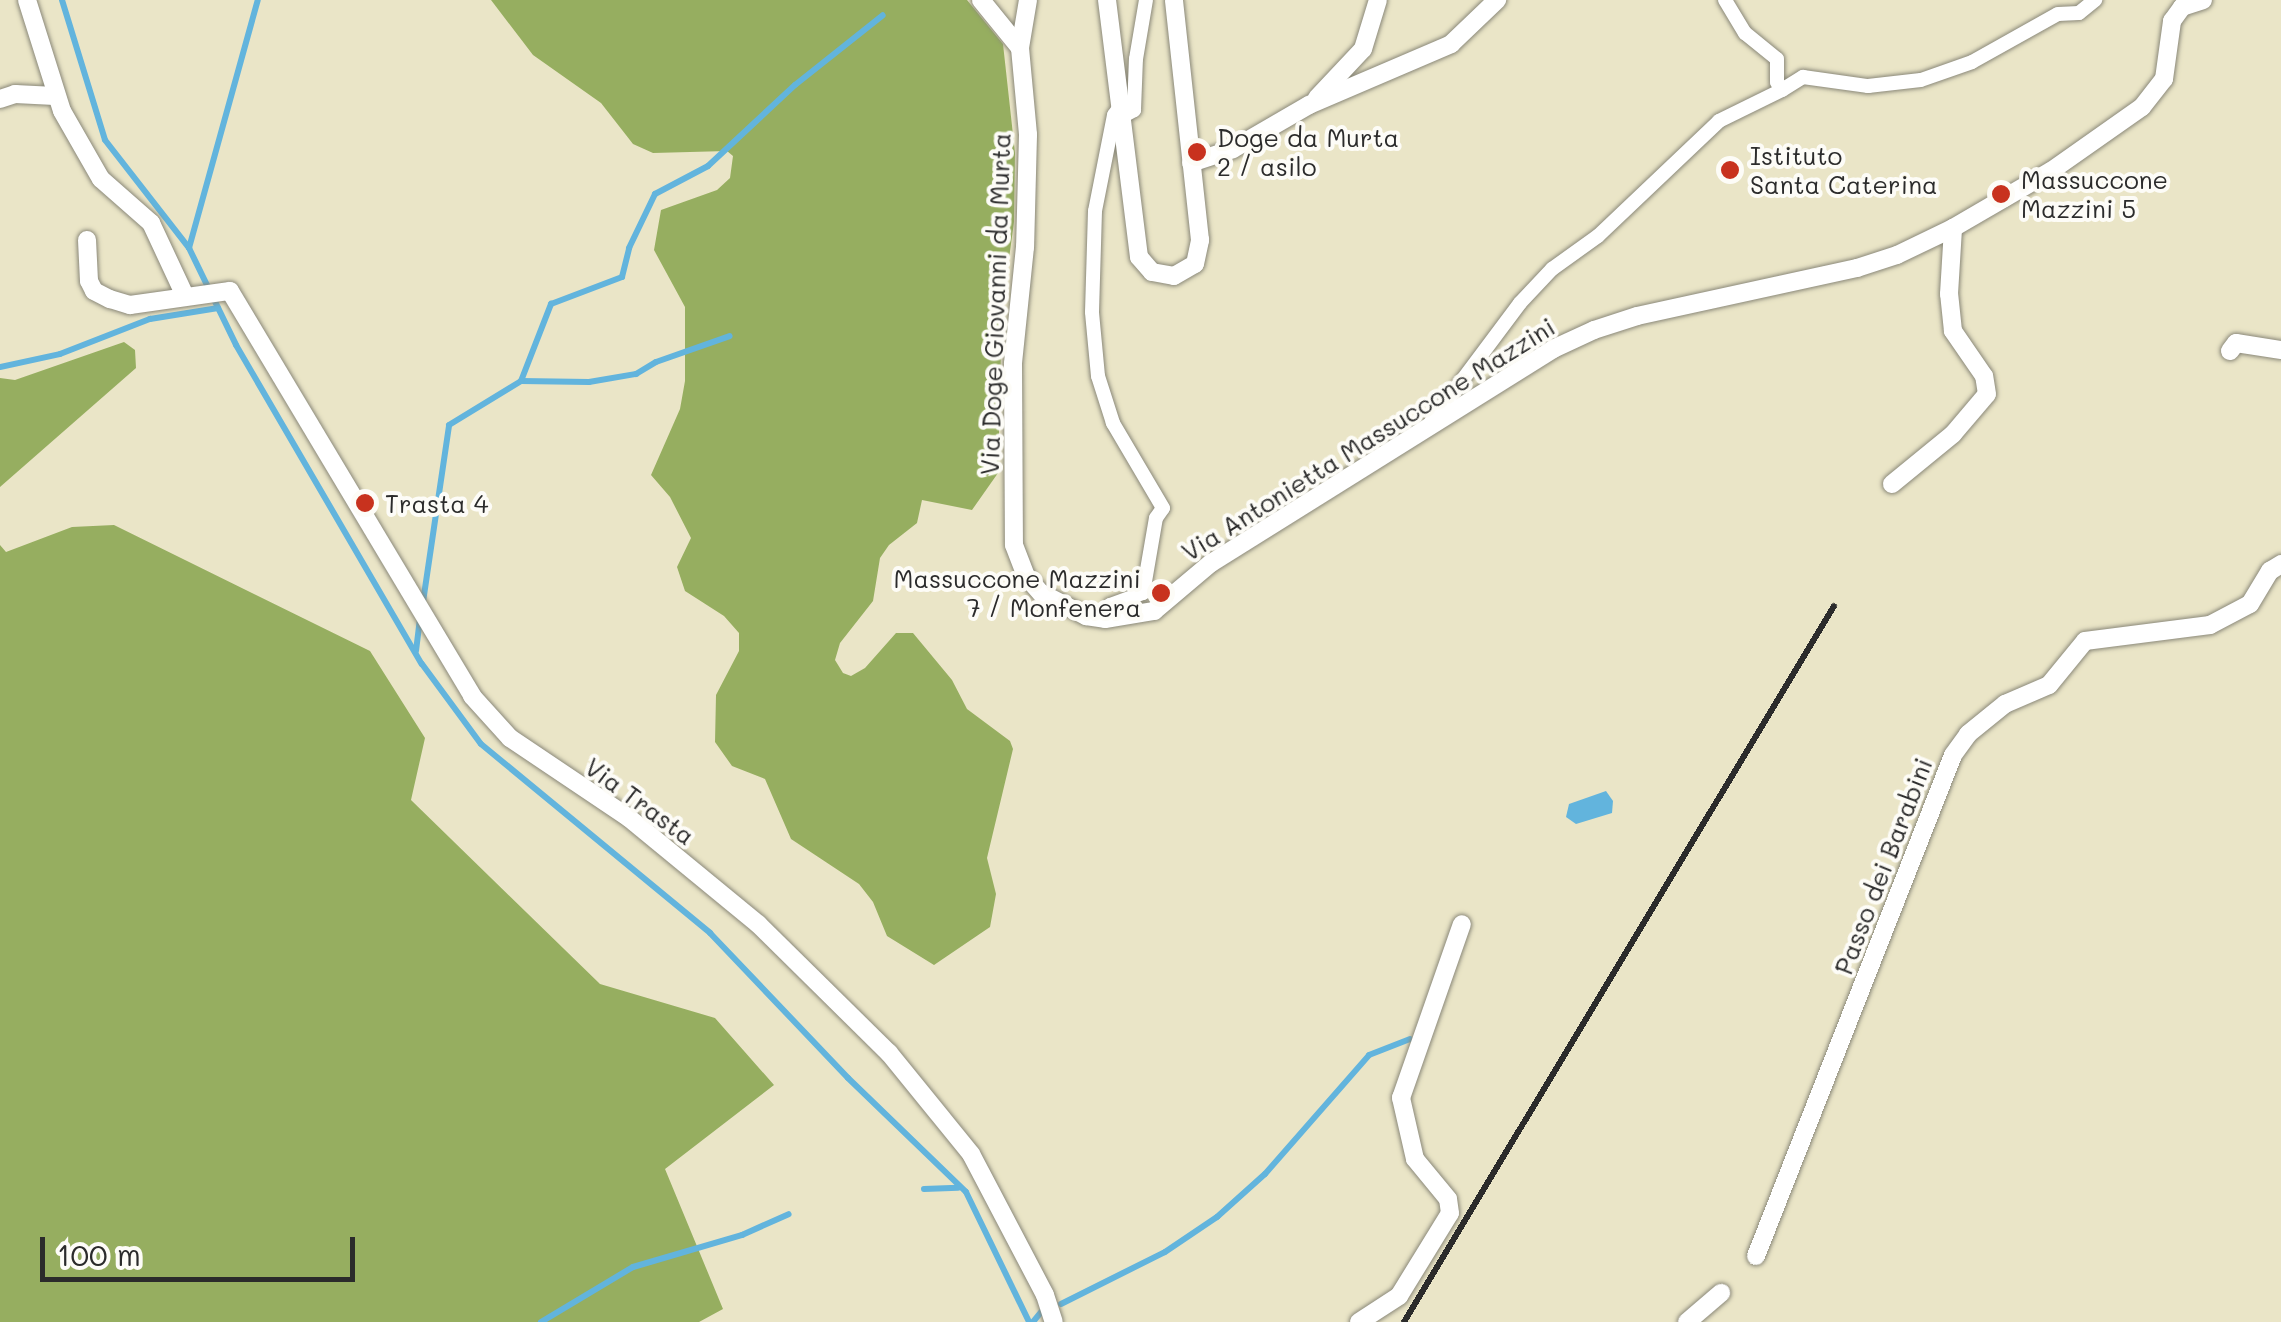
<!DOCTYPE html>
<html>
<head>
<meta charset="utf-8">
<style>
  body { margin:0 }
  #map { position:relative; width:2281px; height:1322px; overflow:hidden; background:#eae5c7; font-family:Mali,sans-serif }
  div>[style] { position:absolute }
  .forest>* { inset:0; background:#96ae60 }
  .water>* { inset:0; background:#62b4dd }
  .stream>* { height:6px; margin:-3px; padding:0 3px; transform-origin:3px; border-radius:3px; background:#62b4dd }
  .roads { filter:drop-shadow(0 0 2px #8a8879) drop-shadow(0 0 2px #8a8879) }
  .pedestrian>* { height:14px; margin:-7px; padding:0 7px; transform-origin:7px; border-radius:7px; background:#fff }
  .minor>* { height:18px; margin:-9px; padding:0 9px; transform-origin:9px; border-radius:9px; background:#fff }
  .rail>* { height:6px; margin:-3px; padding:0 3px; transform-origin:3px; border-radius:3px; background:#2b2b2b }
  .dots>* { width:28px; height:28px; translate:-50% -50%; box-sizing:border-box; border:5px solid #fdfcf7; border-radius:50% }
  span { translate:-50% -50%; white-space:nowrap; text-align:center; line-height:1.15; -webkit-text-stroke:8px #fdfcf7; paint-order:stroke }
  .poi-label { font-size:25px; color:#2b2b2b }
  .left { translate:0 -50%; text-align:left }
  .right { translate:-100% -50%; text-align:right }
  .street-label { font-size:25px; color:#2b2b2b }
  .scale { position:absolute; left:40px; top:1237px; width:315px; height:45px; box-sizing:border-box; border:5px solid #2b2b2b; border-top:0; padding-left:12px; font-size:30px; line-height:35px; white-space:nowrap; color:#2b2b2b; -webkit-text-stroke:8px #fdfcf7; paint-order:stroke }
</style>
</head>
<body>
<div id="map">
  <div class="forest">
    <div style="clip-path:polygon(491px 0,967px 0,1003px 44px,1015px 153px,1014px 222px,1002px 310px,998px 473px,972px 510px,922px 500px,917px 523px,889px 545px,880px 558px,873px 601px,840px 643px,835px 660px,843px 673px,851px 676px,865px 668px,896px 633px,913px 633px,952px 680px,967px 709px,1010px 741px,1013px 749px,987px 858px,996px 894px,990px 927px,934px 965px,887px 936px,873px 902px,859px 884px,791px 839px,765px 779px,732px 766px,715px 742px,716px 695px,739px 651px,739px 633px,724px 616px,685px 591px,677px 567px,691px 538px,670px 497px,651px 475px,680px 409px,685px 381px,685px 307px,654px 250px,661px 210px,717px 190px,730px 178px,733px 156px,727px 151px,653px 153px,633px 144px,601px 103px,533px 55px)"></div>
    <div style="clip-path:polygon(124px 342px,135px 350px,136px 368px,0 487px,0 378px,15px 380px)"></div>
    <div style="clip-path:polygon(114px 525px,370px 651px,425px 738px,411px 800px,600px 984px,715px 1018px,774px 1085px,665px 1169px,723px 1309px,699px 1322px,0 1322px,0 545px,6px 552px,72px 527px)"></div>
  </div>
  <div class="water">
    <div style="clip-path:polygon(1606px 791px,1613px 801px,1612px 813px,1576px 824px,1566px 817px,1569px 804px)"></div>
  </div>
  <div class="stream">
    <div style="left:62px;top:0;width:146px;rotate:72.9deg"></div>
    <div style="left:105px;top:140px;width:137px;rotate:52.1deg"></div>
    <div style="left:189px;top:248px;width:108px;rotate:64.1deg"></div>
    <div style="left:236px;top:345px;width:369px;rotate:59.8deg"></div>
    <div style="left:422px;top:664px;width:99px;rotate:53.6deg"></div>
    <div style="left:481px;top:744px;width:297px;rotate:39.5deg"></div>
    <div style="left:710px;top:933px;width:200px;rotate:46.4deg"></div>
    <div style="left:848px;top:1078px;width:164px;rotate:44deg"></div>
    <div style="left:966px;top:1192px;width:144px;rotate:64.1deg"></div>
    <div style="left:189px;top:248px;width:257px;rotate:-74.5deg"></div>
    <div style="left:0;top:367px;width:61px;rotate:-12.2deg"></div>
    <div style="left:60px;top:354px;width:97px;rotate:-21.3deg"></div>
    <div style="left:150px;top:319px;width:69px;rotate:-9.2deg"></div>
    <div style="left:521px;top:381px;width:68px;rotate:0.8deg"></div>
    <div style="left:589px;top:382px;width:48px;rotate:-9.7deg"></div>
    <div style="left:636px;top:374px;width:23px;rotate:-31deg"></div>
    <div style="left:656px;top:362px;width:78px;rotate:-19.4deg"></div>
    <div style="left:423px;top:602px;width:179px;rotate:-81.6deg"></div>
    <div style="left:449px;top:425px;width:84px;rotate:-31.4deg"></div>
    <div style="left:521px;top:381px;width:83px;rotate:-68.7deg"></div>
    <div style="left:551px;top:304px;width:76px;rotate:-20.8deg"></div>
    <div style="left:622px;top:277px;width:30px;rotate:-76deg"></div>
    <div style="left:629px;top:248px;width:60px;rotate:-64.3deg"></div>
    <div style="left:655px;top:194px;width:60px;rotate:-27.8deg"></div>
    <div style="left:708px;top:166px;width:119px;rotate:-43deg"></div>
    <div style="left:795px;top:85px;width:112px;rotate:-38.5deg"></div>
    <div style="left:416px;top:651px;width:32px;rotate:-83deg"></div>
    <div style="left:924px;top:1189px;width:34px;rotate:-2deg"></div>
    <div style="left:1061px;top:1304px;width:116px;rotate:-26.6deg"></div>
    <div style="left:1165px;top:1252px;width:63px;rotate:-33.9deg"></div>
    <div style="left:1217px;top:1217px;width:64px;rotate:-41.9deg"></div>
    <div style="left:1265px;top:1174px;width:158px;rotate:-48.8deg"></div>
    <div style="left:1369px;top:1055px;width:44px;rotate:-21.3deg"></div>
    <div style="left:541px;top:1322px;width:107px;rotate:-30.9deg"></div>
    <div style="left:633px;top:1267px;width:114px;rotate:-16.4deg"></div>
    <div style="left:742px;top:1235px;width:51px;rotate:-24.1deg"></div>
    <div style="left:1033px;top:1322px;width:13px;rotate:-51deg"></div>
  </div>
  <div class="roads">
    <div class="pedestrian">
      <div style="left:1725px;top:0;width:39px;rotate:59deg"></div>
      <div style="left:1745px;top:33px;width:41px;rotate:39.1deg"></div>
      <div style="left:1777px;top:59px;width:23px;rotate:90deg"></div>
      <div style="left:1777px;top:82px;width:9px;rotate:58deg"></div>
      <div style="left:1782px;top:90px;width:25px;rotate:-32deg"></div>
      <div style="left:1803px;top:77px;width:66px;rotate:7.9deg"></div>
      <div style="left:1868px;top:86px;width:53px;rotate:-6.5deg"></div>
      <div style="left:1921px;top:80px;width:54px;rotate:-19.4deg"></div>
      <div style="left:1972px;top:62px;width:98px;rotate:-29.2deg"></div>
      <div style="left:2058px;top:14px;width:21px;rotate:-3deg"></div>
      <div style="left:2079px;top:13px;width:21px;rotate:-39deg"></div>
      <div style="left:1121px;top:117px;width:15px;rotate:-28deg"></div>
      <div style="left:1134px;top:110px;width:51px;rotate:-87.8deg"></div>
      <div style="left:1136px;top:59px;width:60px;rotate:-80.4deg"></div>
      <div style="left:1431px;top:422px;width:149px;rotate:-53.2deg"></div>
      <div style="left:1520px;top:303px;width:47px;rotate:-46.7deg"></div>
      <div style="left:1552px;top:269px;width:57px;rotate:-35.7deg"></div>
      <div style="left:1598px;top:236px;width:167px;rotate:-43.5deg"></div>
      <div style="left:1719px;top:121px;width:70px;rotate:-26.2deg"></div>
      <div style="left:1105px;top:619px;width:15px;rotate:-70deg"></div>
      <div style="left:1110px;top:605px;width:35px;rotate:-20deg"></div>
      <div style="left:1143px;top:593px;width:76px;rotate:-80.2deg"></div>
      <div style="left:1156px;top:518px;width:12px;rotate:-55deg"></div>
      <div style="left:1163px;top:508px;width:99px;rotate:-120.5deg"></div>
      <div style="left:1113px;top:423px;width:49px;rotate:-107.7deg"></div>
      <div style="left:1098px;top:376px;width:64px;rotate:-95.4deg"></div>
      <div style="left:1092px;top:312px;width:101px;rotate:-88.3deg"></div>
      <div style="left:1095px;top:211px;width:98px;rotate:-78.8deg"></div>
      <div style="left:1114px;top:115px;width:9px;rotate:-54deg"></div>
    </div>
    <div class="minor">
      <div style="left:27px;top:0;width:116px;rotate:72.5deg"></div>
      <div style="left:62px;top:111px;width:78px;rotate:60.2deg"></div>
      <div style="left:101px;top:179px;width:67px;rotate:41.3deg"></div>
      <div style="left:151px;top:223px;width:81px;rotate:65deg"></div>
      <div style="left:981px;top:0;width:62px;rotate:50.9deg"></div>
      <div style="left:1028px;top:0;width:49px;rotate:99.5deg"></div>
      <div style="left:1020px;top:48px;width:87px;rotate:84.7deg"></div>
      <div style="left:1028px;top:135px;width:112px;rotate:91.5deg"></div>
      <div style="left:1025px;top:247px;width:118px;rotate:95.9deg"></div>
      <div style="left:1013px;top:364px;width:181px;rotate:89.7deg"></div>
      <div style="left:1014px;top:545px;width:33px;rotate:69deg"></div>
      <div style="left:1026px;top:576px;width:23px;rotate:49deg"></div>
      <div style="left:1041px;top:593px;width:51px;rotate:27.1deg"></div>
      <div style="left:1086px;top:616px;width:19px;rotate:9deg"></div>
      <div style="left:1105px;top:619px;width:50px;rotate:-9.3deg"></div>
      <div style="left:1154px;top:611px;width:75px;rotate:-40.1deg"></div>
      <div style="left:1211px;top:563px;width:403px;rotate:-32deg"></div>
      <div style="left:1553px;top:349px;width:45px;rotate:-24.9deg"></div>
      <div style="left:1594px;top:330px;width:45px;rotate:-18deg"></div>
      <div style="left:1637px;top:316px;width:225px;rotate:-12.3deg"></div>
      <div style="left:1857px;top:268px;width:42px;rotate:-18deg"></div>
      <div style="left:1897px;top:255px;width:62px;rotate:-25.7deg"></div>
      <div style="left:1953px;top:228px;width:113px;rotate:-30.2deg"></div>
      <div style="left:2051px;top:171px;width:111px;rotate:-35.1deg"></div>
      <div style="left:2142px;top:107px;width:36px;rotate:-52deg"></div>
      <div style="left:2164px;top:79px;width:59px;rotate:-82.1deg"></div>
      <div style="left:2172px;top:21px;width:17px;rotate:-54deg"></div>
      <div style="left:2182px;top:7px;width:22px;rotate:-18deg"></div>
      <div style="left:1107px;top:0;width:259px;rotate:82.9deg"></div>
      <div style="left:1139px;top:257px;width:20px;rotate:49deg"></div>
      <div style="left:1152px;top:272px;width:22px;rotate:10deg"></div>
      <div style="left:1174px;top:276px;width:24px;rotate:-30deg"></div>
      <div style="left:1195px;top:264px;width:25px;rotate:-78deg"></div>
      <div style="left:1200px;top:240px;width:241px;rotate:-96.2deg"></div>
      <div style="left:1317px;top:98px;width:67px;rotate:-46.8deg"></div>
      <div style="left:1363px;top:49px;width:51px;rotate:-73deg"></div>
      <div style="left:0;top:99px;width:16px;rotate:-18deg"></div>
      <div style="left:15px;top:94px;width:40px;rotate:2.9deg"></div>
      <div style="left:1191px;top:163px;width:44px;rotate:-18.4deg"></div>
      <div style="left:1233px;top:149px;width:88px;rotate:-30.1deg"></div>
      <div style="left:1309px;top:105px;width:155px;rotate:-23.2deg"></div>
      <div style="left:1451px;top:44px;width:64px;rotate:-43.7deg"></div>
      <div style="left:87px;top:240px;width:41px;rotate:87.2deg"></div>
      <div style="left:89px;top:281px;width:11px;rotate:63deg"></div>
      <div style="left:94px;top:291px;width:18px;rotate:27deg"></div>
      <div style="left:110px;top:299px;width:21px;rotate:17deg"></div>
      <div style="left:130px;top:305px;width:101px;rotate:-8deg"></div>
      <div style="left:230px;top:291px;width:472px;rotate:59.1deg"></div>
      <div style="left:472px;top:696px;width:57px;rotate:47.9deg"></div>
      <div style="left:510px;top:738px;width:143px;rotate:33.9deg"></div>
      <div style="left:629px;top:818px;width:167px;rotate:39.4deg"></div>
      <div style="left:758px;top:924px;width:184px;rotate:44.6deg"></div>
      <div style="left:889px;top:1053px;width:130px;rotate:50.9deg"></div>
      <div style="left:971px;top:1154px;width:159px;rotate:62.3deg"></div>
      <div style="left:1045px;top:1295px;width:28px;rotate:72deg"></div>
      <div style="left:2230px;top:351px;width:10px;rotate:-53deg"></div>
      <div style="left:2236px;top:343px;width:46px;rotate:8.8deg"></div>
      <div style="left:1892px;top:484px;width:79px;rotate:-39.3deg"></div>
      <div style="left:1953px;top:434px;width:52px;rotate:-49.6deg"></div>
      <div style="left:1987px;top:394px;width:18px;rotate:-99deg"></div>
      <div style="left:1984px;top:376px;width:55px;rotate:-124.6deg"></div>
      <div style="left:1953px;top:331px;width:37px;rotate:-96deg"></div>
      <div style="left:1949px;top:294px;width:66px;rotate:-86.5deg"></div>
      <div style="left:1756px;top:1256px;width:538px;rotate:-68.53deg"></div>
      <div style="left:1953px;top:755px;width:26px;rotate:-54deg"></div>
      <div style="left:1968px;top:734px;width:48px;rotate:-39deg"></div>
      <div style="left:2005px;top:704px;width:48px;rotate:-23.4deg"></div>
      <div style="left:2049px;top:685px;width:57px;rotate:-50.7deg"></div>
      <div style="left:2085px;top:641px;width:126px;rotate:-7.3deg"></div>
      <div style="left:2210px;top:625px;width:45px;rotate:-27.7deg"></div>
      <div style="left:2250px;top:604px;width:39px;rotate:-59deg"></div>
      <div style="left:2270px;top:571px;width:13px;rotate:-32deg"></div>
      <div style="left:1359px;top:1322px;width:48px;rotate:-33deg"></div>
      <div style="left:1399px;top:1296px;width:97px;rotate:-58.4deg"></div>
      <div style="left:1450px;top:1213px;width:14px;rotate:-98deg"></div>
      <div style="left:1448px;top:1199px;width:52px;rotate:-129.5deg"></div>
      <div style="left:1415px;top:1159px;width:63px;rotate:-102.9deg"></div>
      <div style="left:1401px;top:1098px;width:184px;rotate:-70.7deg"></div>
      <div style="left:1687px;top:1322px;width:45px;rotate:-40.5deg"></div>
    </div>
  </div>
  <div class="rail">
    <div style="left:1404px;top:1322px;width:835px;rotate:-59.01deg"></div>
  </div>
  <div class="dots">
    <div style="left:1197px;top:152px;background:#c8321e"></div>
    <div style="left:1730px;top:170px;background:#c8321e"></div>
    <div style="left:2001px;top:194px;background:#c8321e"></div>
    <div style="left:365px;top:503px;background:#c8321e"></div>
    <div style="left:1161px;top:593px;background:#c8321e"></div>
  </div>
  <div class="poi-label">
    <span class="left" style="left:1217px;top:152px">Doge da Murta<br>2 / asilo</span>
    <span class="left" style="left:1750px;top:170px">Istituto<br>Santa Caterina</span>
    <span class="left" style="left:2021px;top:194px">Massuccone<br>Mazzini 5</span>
    <span class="left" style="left:385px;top:503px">Trasta 4</span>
    <span class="right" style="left:1141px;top:593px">Massuccone Mazzini<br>7 / Monfenera</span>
  </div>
  <div class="street-label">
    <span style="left:995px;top:304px;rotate:-88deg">Via Doge Giovanni da Murta</span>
    <span style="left:1368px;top:439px;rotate:-32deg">Via Antonietta Massuccone Mazzini</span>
    <span style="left:640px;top:801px;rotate:36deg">Via Trasta</span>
    <span style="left:1883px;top:866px;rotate:-69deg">Passo dei Barabini</span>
  </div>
  <div class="scale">100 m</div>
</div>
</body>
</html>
